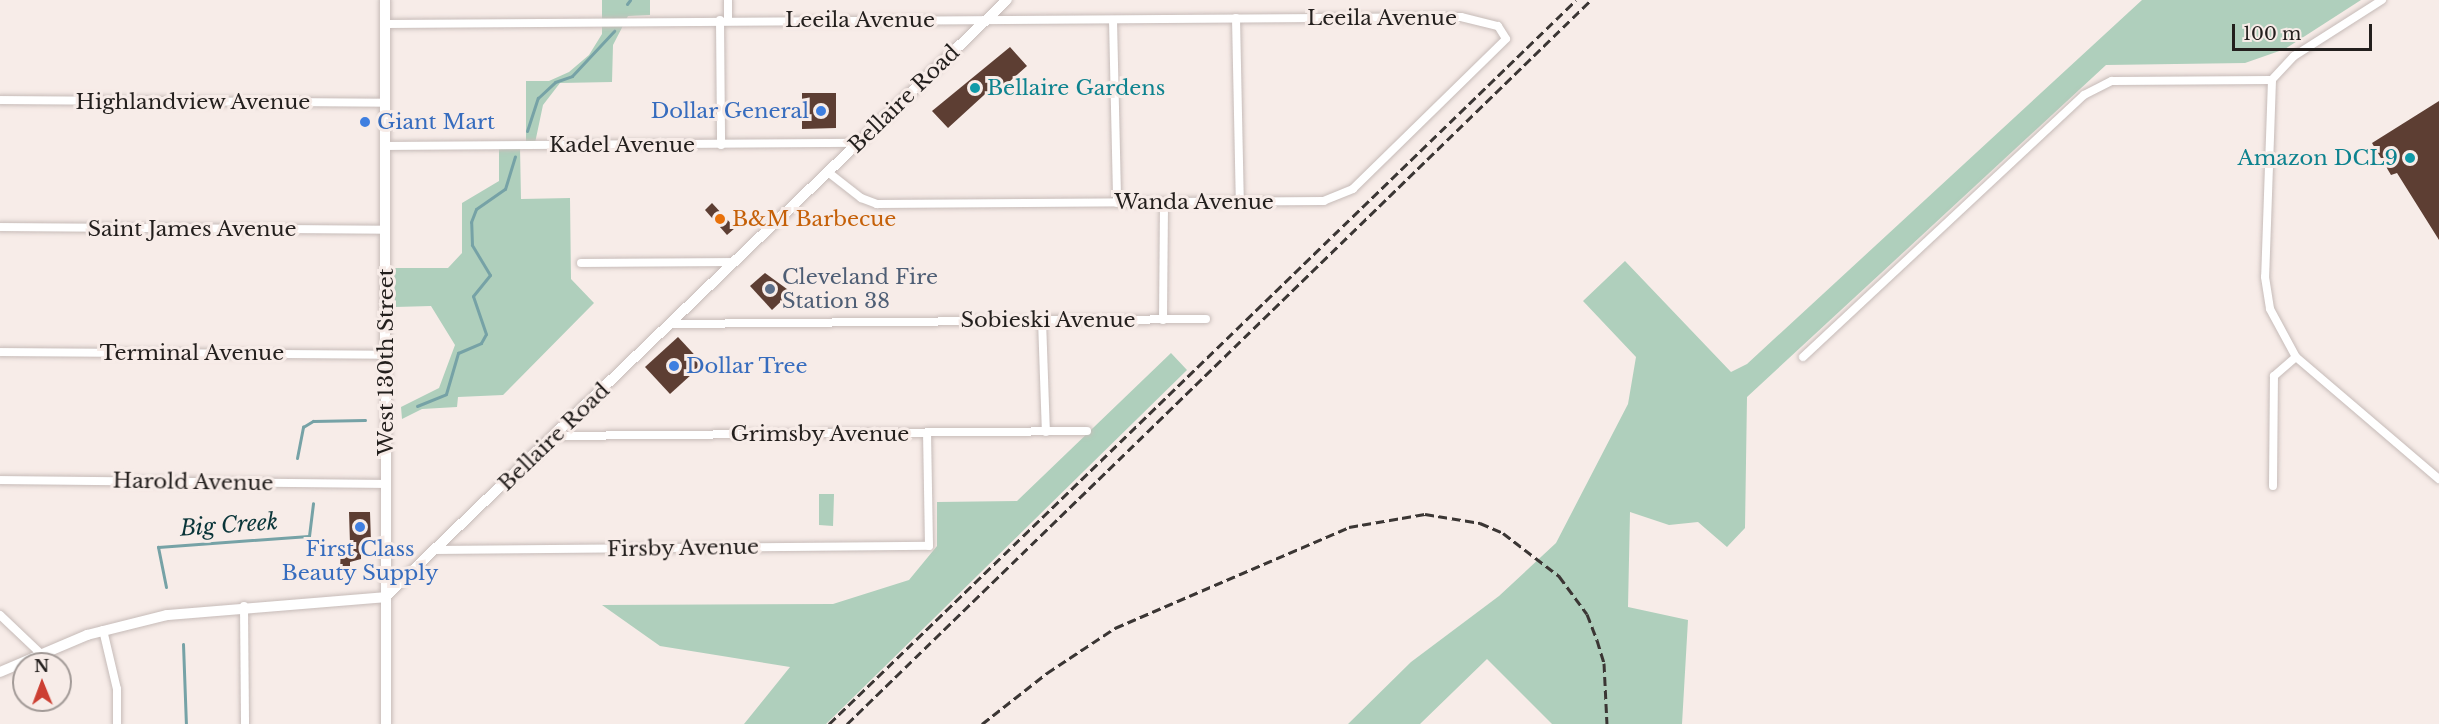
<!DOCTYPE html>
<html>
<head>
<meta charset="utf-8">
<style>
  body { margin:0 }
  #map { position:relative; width:2439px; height:724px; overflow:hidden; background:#f7ece8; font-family:"Libre Baskerville",serif }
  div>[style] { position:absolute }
  .green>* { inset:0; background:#afcfbc }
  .stream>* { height:3px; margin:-1.5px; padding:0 1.5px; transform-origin:1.5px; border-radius:1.5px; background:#76a2a6 }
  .building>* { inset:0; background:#5d3e33 }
  .roads { filter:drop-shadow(0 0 2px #c6bbb8) drop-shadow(0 0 2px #c6bbb8) }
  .street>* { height:8px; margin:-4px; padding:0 4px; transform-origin:4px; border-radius:4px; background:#fff }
  .secondary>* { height:10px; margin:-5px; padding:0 5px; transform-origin:5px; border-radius:5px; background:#fff }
  .rail>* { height:3px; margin-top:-1.5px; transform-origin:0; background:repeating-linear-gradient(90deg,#3b3634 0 9px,transparent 0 13.5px) }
  .dots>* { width:16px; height:16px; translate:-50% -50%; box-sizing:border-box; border:3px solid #f7ece8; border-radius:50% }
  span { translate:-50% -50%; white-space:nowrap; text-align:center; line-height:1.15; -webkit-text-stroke:6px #f7ece8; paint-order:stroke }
  .street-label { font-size:21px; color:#231f1d }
  .culture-label { font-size:21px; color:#0d838f }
  .left { translate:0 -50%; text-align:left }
  .right { translate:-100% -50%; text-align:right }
  .shop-label { font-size:21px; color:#366cbe }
  .food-label { font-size:21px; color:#c56008 }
  .service-label { font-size:21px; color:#4e5e75 }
  .water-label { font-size:22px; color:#093539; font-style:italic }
  .north { position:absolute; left:12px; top:652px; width:60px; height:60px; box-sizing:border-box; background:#f7ece8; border:2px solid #a29a97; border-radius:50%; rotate:359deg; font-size:16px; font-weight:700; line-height:24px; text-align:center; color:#231f1d }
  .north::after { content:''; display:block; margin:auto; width:21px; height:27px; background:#cc3f32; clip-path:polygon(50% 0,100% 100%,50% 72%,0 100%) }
  .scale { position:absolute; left:2232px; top:24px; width:140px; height:27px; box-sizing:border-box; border:3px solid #231f1d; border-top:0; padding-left:8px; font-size:18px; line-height:21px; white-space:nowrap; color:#231f1d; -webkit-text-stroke:4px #f7ece8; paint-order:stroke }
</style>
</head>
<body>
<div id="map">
  <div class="green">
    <div style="clip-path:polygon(602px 0,650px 0,650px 15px,628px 16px,613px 45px,612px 82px,560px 83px,543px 105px,535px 143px,526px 143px,526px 81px,549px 81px,569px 72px,589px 55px,602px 34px)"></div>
    <div style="clip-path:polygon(2142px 0,2361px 0,2285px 49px,2245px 63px,2106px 65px,1747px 397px,1745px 528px,1727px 547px,1698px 522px,1669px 525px,1630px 512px,1628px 607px,1688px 620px,1682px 724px,1552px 724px,1487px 659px,1420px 724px,1348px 724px,1411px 662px,1499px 596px,1556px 543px,1628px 404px,1636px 357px,1583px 301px,1625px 261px,1731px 372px,1747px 364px)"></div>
    <div style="clip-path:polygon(520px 147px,521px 199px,570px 198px,571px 279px,594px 303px,503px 395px,458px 397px,457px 407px,422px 409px,402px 419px,401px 407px,439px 388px,455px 345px,431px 306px,395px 307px,394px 268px,448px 268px,462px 253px,462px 203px,499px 181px,499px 148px)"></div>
    <div style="clip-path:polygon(1171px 353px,1187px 370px,826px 724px,744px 724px,790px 667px,660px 646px,602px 605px,833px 604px,909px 580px,937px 546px,937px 502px,1017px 501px)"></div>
    <div style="clip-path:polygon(819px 494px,834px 494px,833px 526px,819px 525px)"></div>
  </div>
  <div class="stream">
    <div style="left:627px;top:4px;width:5px;rotate:-53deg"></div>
    <div style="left:527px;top:131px;width:35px;rotate:-72deg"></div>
    <div style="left:538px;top:98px;width:23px;rotate:-43deg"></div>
    <div style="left:555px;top:82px;width:18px;rotate:-19deg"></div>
    <div style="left:572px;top:76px;width:62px;rotate:-47deg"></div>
    <div style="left:417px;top:406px;width:31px;rotate:-22deg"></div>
    <div style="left:446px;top:394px;width:43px;rotate:-73.7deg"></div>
    <div style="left:458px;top:353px;width:25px;rotate:-23deg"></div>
    <div style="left:481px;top:343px;width:10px;rotate:-61deg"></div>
    <div style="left:486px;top:334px;width:40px;rotate:-108.9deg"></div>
    <div style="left:473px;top:296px;width:27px;rotate:-51deg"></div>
    <div style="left:490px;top:275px;width:35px;rotate:-121deg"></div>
    <div style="left:472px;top:245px;width:23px;rotate:-92deg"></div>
    <div style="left:471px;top:222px;width:14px;rotate:-69deg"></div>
    <div style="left:476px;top:209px;width:35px;rotate:-35deg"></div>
    <div style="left:505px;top:189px;width:34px;rotate:-73deg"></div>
    <div style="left:297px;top:458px;width:32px;rotate:-79deg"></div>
    <div style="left:303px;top:427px;width:12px;rotate:-31deg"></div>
    <div style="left:313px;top:421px;width:52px;rotate:-1.1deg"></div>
    <div style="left:166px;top:587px;width:41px;rotate:-101.3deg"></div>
    <div style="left:158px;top:547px;width:151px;rotate:-4.2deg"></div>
    <div style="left:309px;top:536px;width:33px;rotate:-83deg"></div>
    <div style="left:183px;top:644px;width:80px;rotate:87.9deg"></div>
  </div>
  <div class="building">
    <div style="clip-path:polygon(1010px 47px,1027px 66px,1000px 90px,995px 85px,948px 128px,932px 111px)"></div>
    <div style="clip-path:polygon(802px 93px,836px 93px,836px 128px,802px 129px)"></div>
    <div style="clip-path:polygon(2439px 101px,2439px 240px,2397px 173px,2391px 175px,2372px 143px)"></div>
    <div style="clip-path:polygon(712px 203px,735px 228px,727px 235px,705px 210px)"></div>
    <div style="clip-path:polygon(765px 273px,791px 292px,772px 310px,750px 286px)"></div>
    <div style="clip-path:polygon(678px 337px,703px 364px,670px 394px,645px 367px)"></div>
    <div style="clip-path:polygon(349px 512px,370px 512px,371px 542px,361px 542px,361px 559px,350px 562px,350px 572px,340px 572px,341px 544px,350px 544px)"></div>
  </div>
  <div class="roads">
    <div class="street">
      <div style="left:728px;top:0;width:20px;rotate:90deg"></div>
      <div style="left:2382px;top:0;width:104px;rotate:147.5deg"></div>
      <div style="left:2294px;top:56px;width:33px;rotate:133deg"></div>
      <div style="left:2272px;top:80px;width:197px;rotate:92deg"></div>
      <div style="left:2265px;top:277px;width:32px;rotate:81deg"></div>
      <div style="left:2270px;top:309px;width:55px;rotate:61.6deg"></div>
      <div style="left:2296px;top:357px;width:188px;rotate:40.5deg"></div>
      <div style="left:1236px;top:18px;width:184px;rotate:88.8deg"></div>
      <div style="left:720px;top:20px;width:125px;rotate:89.5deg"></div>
      <div style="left:1113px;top:20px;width:183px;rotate:88.7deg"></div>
      <div style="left:385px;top:24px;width:1076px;rotate:-0.37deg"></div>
      <div style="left:1461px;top:17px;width:38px;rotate:14deg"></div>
      <div style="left:1498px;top:26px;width:15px;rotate:58deg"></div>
      <div style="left:1506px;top:39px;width:214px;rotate:135.6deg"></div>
      <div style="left:1353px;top:189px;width:31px;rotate:158deg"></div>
      <div style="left:1324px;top:201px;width:447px;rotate:179.6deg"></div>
      <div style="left:877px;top:204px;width:17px;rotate:-159deg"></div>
      <div style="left:861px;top:198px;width:42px;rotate:-141.8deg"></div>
      <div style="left:0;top:100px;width:386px;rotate:0.4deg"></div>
      <div style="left:386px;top:146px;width:473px;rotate:-0.4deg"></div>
      <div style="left:0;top:227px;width:385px;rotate:0.4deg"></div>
      <div style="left:581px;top:263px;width:152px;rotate:-0.4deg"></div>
      <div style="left:1042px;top:320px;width:112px;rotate:88deg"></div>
      <div style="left:1163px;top:320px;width:118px;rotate:-89.5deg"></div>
      <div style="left:673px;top:324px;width:533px;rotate:-0.54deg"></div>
      <div style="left:0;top:352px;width:385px;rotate:0.4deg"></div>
      <div style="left:1803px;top:357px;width:384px;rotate:-43deg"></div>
      <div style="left:2084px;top:95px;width:31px;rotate:-27deg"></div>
      <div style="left:2112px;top:81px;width:160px;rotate:-0.4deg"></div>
      <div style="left:554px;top:436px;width:533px;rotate:-0.54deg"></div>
      <div style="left:0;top:480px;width:386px;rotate:0.6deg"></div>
      <div style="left:2273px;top:486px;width:110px;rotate:-89.5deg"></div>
      <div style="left:2274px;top:376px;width:29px;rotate:-41deg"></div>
      <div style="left:437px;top:550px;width:492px;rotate:-0.5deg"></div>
      <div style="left:929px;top:546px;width:112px;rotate:-91deg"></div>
      <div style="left:244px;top:606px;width:118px;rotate:89.5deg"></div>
      <div style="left:0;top:615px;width:55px;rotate:43.5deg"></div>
      <div style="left:103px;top:630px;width:61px;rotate:76.7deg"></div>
      <div style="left:117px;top:689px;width:35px;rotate:90deg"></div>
    </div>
    <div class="secondary">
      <div style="left:385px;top:0;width:724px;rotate:89.92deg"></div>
      <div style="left:0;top:672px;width:95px;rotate:-23deg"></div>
      <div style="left:87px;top:635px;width:82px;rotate:-14deg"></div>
      <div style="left:167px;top:615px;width:219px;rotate:-4.7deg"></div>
      <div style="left:385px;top:597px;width:862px;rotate:-43.83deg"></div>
    </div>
  </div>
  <div class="rail">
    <div style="left:829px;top:724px;width:1040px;rotate:-44.1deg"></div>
    <div style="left:847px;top:724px;width:1038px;rotate:-44.22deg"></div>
    <div style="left:982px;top:724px;width:83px;rotate:-38.1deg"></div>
    <div style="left:1047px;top:673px;width:82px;rotate:-33.5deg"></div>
    <div style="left:1115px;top:628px;width:255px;rotate:-23.3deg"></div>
    <div style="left:1349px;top:527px;width:77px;rotate:-9.7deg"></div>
    <div style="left:1425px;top:514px;width:56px;rotate:9.3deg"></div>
    <div style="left:1480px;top:523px;width:25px;rotate:23deg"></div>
    <div style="left:1503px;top:533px;width:71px;rotate:37.5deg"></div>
    <div style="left:1559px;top:576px;width:47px;rotate:53.6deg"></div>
    <div style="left:1587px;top:614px;width:28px;rotate:69deg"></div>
    <div style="left:1597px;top:640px;width:24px;rotate:73deg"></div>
    <div style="left:1604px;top:663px;width:61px;rotate:87.2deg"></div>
  </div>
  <div class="dots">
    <div style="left:975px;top:88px;background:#0f9aa8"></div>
    <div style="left:821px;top:111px;background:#3f7fe0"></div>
    <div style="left:365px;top:122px;background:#3f7fe0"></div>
    <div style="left:2410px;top:158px;background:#0f9aa8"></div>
    <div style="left:720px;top:219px;background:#e8710a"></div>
    <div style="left:770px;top:289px;background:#5c6f8a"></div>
    <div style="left:674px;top:366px;background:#3f7fe0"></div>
    <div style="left:360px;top:527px;background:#3f7fe0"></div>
  </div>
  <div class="street-label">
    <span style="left:1382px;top:18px">Leeila Avenue</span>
    <span style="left:860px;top:20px">Leeila Avenue</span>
    <span style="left:904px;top:99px;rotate:-44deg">Bellaire Road</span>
    <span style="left:193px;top:102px">Highlandview Avenue</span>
    <span style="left:622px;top:145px">Kadel Avenue</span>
    <span style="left:1194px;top:202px">Wanda Avenue</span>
    <span style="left:192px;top:229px">Saint James Avenue</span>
    <span style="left:1048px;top:320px">Sobieski Avenue</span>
    <span style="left:192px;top:353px">Terminal Avenue</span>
    <span style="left:386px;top:362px;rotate:-90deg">West 130th Street</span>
    <span style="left:820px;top:434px">Grimsby Avenue</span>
    <span style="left:554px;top:437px;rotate:-44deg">Bellaire Road</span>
    <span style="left:193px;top:482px;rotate:1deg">Harold Avenue</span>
    <span style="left:683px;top:548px;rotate:-1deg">Firsby Avenue</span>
  </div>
  <div class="culture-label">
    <span class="left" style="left:987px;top:88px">Bellaire Gardens</span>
    <span class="right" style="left:2398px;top:158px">Amazon DCL9</span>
  </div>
  <div class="shop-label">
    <span class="right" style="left:809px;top:111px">Dollar General</span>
    <span class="left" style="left:377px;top:122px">Giant Mart</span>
    <span class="left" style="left:686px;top:366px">Dollar Tree</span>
    <span style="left:360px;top:561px">First Class<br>Beauty Supply</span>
  </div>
  <div class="food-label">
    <span class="left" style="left:732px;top:219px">B&amp;M Barbecue</span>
  </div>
  <div class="service-label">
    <span class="left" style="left:782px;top:289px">Cleveland Fire<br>Station 38</span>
  </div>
  <div class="water-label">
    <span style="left:229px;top:525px;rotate:-4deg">Big Creek</span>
  </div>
  <div class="north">N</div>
  <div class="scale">100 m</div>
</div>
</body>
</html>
